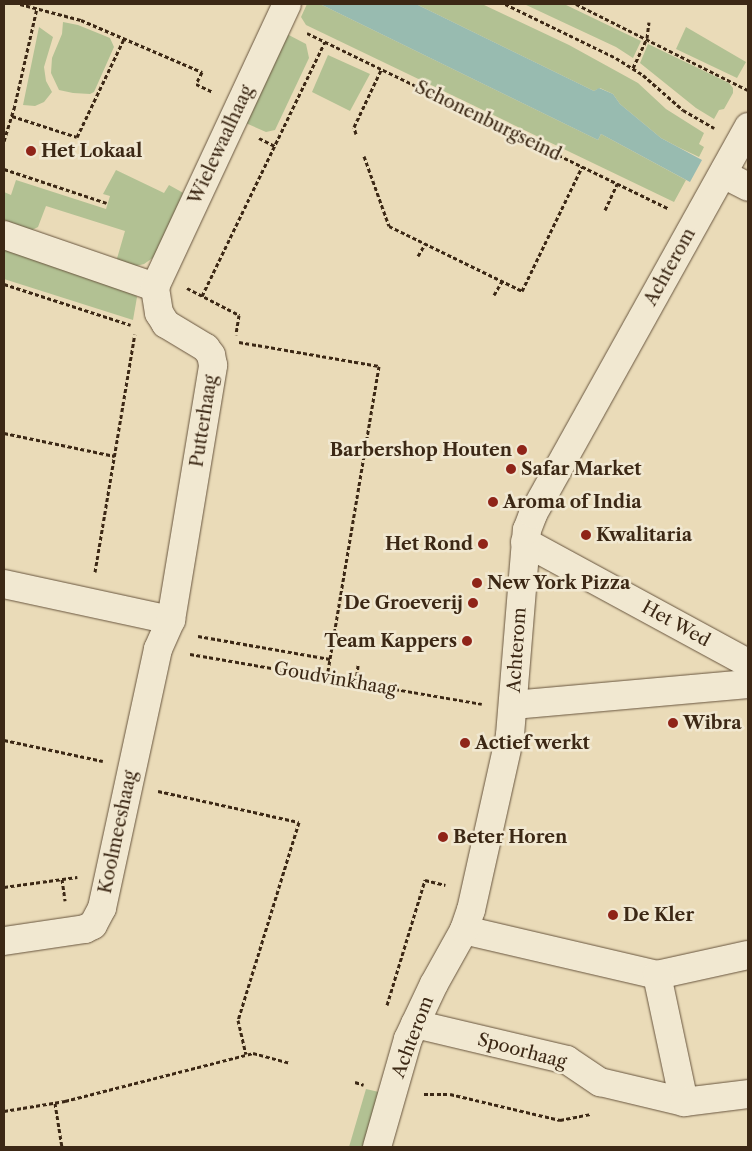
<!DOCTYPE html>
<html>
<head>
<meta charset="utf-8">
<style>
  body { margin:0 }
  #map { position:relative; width:752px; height:1151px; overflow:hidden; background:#eadbb8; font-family:"Libre Caslon Text",serif }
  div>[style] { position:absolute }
  .green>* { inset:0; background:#b2c193 }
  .water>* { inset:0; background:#98bbb0 }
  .path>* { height:3px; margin-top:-1.5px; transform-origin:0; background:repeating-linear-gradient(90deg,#3c2815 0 4px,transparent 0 6.5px) }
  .roads { filter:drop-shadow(0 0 1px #68553e) drop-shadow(0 0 1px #68553e) }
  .street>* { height:28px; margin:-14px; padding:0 14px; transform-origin:14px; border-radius:14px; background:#f1e8d1 }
  .dots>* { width:14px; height:14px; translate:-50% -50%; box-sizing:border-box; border:2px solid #f1e8d1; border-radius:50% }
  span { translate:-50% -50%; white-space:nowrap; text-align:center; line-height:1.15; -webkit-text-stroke:5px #f1e8d1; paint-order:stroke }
  .street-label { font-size:18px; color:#3c2815 }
  .poi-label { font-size:18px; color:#3c2815; font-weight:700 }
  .left { translate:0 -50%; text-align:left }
  .right { translate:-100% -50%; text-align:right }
  .frame { position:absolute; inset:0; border:5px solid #3c2815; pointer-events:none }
</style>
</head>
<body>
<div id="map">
  <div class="green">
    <div style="clip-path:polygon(307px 4px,320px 4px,598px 140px,601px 134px,686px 180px,674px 202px,306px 25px,301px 17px)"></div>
    <div style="clip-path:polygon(416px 4px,482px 4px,569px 45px,638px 83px,666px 109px,704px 133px,699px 144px,704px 147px,699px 157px,678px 147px,661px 138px,620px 104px,613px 94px,600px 88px,594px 91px)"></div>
    <div style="clip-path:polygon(524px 4px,564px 4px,641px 41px,633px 58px,616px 47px)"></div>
    <div style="clip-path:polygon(63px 22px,78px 25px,110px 38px,114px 47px,94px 92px,90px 94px,73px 93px,59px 90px,51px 73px,52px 58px,62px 34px)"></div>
    <div style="clip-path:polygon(39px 27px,53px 37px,44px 67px,46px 81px,52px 92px,44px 102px,35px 106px,23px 105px)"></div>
    <div style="clip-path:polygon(686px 27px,746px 62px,737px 78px,676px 49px)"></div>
    <div style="clip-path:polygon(283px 32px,306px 44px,309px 58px,275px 130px,266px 132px,241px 121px)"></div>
    <div style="clip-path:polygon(648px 44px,729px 83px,733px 88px,733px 93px,724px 109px,719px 110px,714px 119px,696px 108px,640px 63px)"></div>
    <div style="clip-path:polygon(328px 55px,370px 74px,350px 111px,312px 92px)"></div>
    <div style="clip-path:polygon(116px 170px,164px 193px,169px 185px,187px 195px,157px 255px,144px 264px,136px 266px,116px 262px,125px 231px,46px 206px,38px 227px,32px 230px,4px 220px,4px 192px,11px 195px,16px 180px,106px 209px,110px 196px,103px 194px)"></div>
    <div style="clip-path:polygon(7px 249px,134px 292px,137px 297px,133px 320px,4px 279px,4px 250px)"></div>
    <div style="clip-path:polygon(366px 1089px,379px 1092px,364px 1147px,349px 1147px)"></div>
  </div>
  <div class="water">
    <div style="clip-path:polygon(320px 4px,416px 4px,594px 91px,599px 88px,613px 94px,620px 104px,661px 138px,702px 160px,690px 182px,601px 134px,598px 140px)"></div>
  </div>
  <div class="path">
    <div style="left:20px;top:4px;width:63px;rotate:14.7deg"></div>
    <div style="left:81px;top:20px;width:132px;rotate:23.3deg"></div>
    <div style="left:202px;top:72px;width:13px;rotate:117deg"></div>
    <div style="left:196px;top:84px;width:19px;rotate:25deg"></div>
    <div style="left:505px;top:4px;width:123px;rotate:25.9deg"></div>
    <div style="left:616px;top:58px;width:32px;rotate:32deg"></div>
    <div style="left:643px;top:75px;width:53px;rotate:41.2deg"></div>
    <div style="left:683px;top:110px;width:36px;rotate:30deg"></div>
    <div style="left:576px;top:4px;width:192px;rotate:26.6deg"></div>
    <div style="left:307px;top:33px;width:401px;rotate:25.9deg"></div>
    <div style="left:633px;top:68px;width:33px;rotate:-65deg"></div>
    <div style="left:647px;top:38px;width:16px;rotate:-83deg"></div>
    <div style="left:12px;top:116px;width:68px;rotate:17.9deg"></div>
    <div style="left:77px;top:137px;width:109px;rotate:-64.4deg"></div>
    <div style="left:356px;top:134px;width:7px;rotate:-106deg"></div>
    <div style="left:354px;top:127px;width:63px;rotate:-64.7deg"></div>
    <div style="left:259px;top:138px;width:18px;rotate:27deg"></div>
    <div style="left:4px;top:141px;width:34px;rotate:-73deg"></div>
    <div style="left:14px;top:109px;width:104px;rotate:-77.2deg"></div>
    <div style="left:364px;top:156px;width:74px;rotate:70.3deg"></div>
    <div style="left:389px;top:226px;width:148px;rotate:26deg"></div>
    <div style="left:522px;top:291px;width:138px;rotate:-64.2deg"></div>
    <div style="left:4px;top:169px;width:108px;rotate:18.3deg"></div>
    <div style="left:605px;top:210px;width:29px;rotate:-65deg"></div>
    <div style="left:418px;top:256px;width:14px;rotate:-60deg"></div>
    <div style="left:4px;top:284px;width:133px;rotate:17.9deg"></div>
    <div style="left:187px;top:288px;width:59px;rotate:27.4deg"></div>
    <div style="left:239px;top:315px;width:20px;rotate:99deg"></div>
    <div style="left:494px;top:295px;width:16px;rotate:-60deg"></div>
    <div style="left:202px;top:296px;width:282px;rotate:-64.2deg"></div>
    <div style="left:239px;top:342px;width:142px;rotate:9.7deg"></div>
    <div style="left:379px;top:366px;width:315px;rotate:99.5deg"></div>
    <div style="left:4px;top:433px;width:113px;rotate:11.7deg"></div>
    <div style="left:95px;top:572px;width:241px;rotate:-80.5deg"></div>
    <div style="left:198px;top:636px;width:134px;rotate:9.9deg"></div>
    <div style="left:190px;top:654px;width:296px;rotate:9.7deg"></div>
    <div style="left:356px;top:682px;width:17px;rotate:-83deg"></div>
    <div style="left:4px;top:740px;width:101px;rotate:12deg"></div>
    <div style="left:158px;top:791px;width:144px;rotate:12.4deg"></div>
    <div style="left:299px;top:822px;width:207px;rotate:107.1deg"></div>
    <div style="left:238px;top:1020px;width:35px;rotate:77deg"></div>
    <div style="left:62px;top:879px;width:22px;rotate:82deg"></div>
    <div style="left:4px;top:887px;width:74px;rotate:-7.8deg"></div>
    <div style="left:387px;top:1005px;width:131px;rotate:-73.1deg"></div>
    <div style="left:425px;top:880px;width:21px;rotate:14deg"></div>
    <div style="left:355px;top:1082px;width:9px;rotate:18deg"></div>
    <div style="left:424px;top:1094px;width:26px"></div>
    <div style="left:450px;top:1094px;width:113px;rotate:13.3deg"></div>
    <div style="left:560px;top:1120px;width:32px;rotate:-11deg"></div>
    <div style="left:55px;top:1103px;width:45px;rotate:81deg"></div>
    <div style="left:4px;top:1111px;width:62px;rotate:-9.3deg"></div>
    <div style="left:65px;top:1101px;width:194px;rotate:-14.3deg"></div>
    <div style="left:253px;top:1053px;width:38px;rotate:15deg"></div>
  </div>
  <div class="roads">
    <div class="street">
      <div style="left:723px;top:174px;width:28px;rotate:27deg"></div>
      <div style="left:4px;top:235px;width:160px;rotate:19deg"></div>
      <div style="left:525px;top:542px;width:254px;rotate:28.5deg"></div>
      <div style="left:4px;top:584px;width:171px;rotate:12.2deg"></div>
      <div style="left:513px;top:705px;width:236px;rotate:-5.1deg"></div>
      <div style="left:464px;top:930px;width:198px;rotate:13.1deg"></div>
      <div style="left:657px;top:975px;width:93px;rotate:-12.4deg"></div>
      <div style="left:4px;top:941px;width:82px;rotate:-8.4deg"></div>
      <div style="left:85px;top:929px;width:9px;rotate:-27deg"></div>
      <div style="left:93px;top:925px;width:19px;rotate:-62deg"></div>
      <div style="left:102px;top:908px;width:265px;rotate:-77.8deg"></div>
      <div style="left:158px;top:649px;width:32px;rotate:-66deg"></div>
      <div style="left:171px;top:620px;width:258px;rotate:-80.6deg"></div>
      <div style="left:213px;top:365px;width:10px;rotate:-101deg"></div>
      <div style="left:211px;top:355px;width:9px;rotate:-126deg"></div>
      <div style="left:206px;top:348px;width:47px;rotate:-149deg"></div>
      <div style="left:166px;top:324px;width:13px;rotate:-122deg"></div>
      <div style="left:159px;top:313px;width:26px;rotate:-99deg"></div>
      <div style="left:155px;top:287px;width:312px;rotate:-65deg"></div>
      <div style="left:657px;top:975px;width:130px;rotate:78deg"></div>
      <div style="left:415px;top:1024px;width:156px;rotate:13.3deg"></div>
      <div style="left:567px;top:1060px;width:40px;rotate:34deg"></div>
      <div style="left:600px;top:1082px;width:86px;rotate:13.4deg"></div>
      <div style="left:684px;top:1102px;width:64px;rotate:-7.1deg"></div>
      <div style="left:377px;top:1147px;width:112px;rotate:-74deg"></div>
      <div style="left:408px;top:1039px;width:61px;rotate:-64.7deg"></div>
      <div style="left:434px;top:984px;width:62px;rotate:-60.9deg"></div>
      <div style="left:464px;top:930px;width:21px;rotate:-71deg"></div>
      <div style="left:471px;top:910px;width:179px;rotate:-77.4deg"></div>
      <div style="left:510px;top:735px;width:206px;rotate:-85.3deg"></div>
      <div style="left:527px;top:530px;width:17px;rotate:-69deg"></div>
      <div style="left:533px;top:514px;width:443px;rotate:-60.9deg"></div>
    </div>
  </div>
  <div class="dots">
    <div style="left:31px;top:151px;background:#8f2418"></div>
    <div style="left:522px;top:450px;background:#8f2418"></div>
    <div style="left:511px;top:469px;background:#8f2418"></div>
    <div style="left:493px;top:502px;background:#8f2418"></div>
    <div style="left:586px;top:535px;background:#8f2418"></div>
    <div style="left:483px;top:544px;background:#8f2418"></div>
    <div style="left:477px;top:583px;background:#8f2418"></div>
    <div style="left:473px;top:603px;background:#8f2418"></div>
    <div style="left:467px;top:641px;background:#8f2418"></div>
    <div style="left:673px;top:723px;background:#8f2418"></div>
    <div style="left:465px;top:743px;background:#8f2418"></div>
    <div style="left:443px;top:837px;background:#8f2418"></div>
    <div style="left:613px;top:915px;background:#8f2418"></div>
  </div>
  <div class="street-label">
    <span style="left:488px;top:121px;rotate:26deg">Schonenburgseind</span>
    <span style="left:221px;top:145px;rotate:-65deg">Wielewaalhaag</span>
    <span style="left:670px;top:267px;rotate:-61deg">Achterom</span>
    <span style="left:204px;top:421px;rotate:-81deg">Putterhaag</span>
    <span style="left:676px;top:624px;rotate:29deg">Het Wed</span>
    <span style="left:517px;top:650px;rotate:-86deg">Achterom</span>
    <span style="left:335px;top:679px;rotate:10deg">Goudvinkhaag</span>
    <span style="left:118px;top:832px;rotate:-78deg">Koolmeeshaag</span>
    <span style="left:413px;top:1037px;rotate:-69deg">Achterom</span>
    <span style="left:522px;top:1051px;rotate:15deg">Spoorhaag</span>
  </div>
  <div class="poi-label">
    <span class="left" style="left:41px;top:151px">Het Lokaal</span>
    <span class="right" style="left:512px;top:450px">Barbershop Houten</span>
    <span class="left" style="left:521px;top:469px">Safar Market</span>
    <span class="left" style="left:503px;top:502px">Aroma of India</span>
    <span class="left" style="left:596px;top:535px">Kwalitaria</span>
    <span class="right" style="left:473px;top:544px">Het Rond</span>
    <span class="left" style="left:487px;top:583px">New York Pizza</span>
    <span class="right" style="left:463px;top:603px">De Groeverij</span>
    <span class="right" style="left:457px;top:641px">Team Kappers</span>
    <span class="left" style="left:683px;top:723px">Wibra</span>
    <span class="left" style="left:475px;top:743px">Actief werkt</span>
    <span class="left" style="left:453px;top:837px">Beter Horen</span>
    <span class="left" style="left:623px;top:915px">De Kler</span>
  </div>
  <div class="frame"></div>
</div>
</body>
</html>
